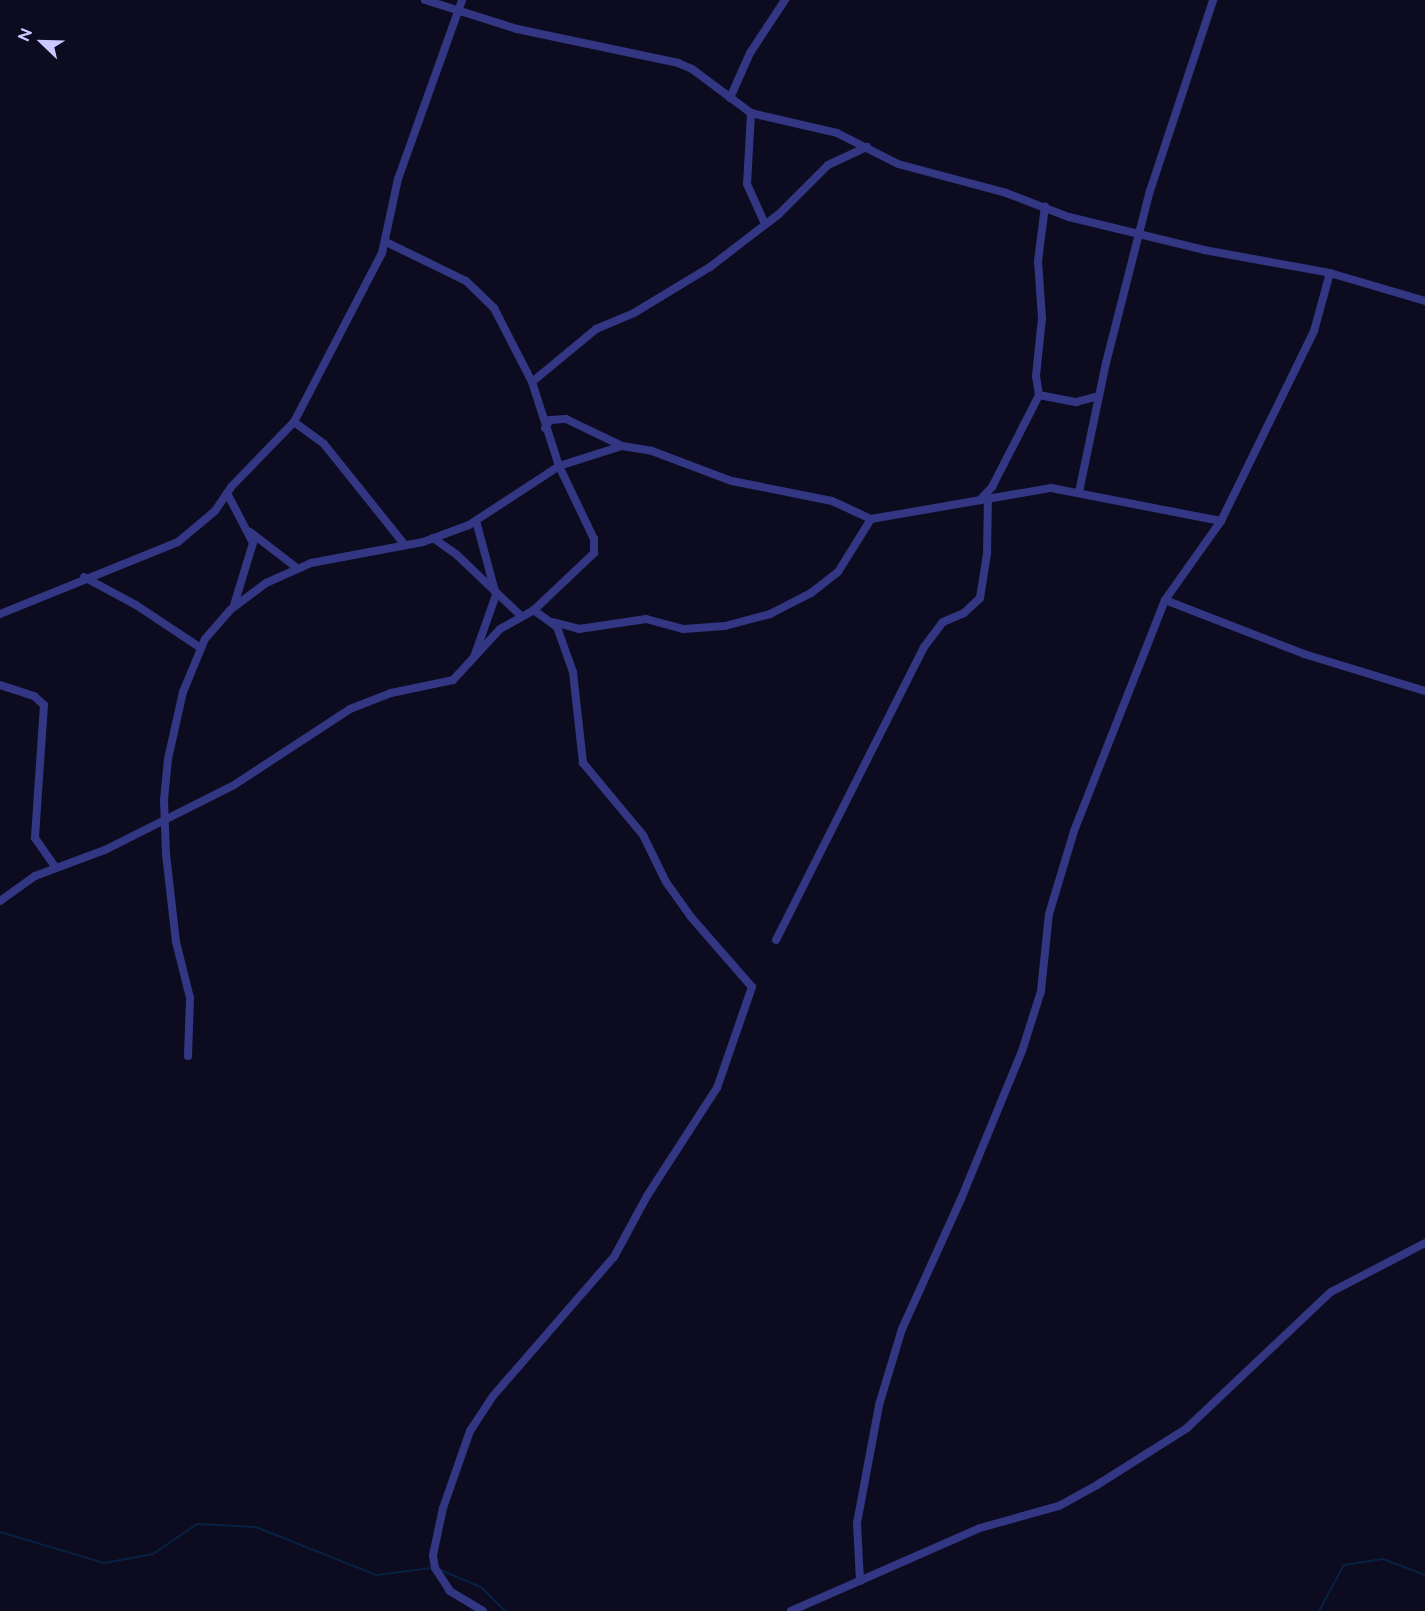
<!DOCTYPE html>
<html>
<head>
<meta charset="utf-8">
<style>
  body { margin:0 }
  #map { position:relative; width:1425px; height:1611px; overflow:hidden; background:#0c0b20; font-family:Raleway,sans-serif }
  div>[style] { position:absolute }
  .stream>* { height:2px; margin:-1px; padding:0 1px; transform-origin:1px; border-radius:1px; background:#072243 }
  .street>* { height:8px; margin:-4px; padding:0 4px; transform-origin:4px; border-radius:4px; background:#323683 }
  span { translate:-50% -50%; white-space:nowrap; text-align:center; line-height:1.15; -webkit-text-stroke:5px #0c0b20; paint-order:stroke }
  .north { position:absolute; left:12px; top:12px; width:60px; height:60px; -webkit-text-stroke:4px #0c0b20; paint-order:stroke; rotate:293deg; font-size:16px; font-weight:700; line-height:24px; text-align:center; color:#cac9ff }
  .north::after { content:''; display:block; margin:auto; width:21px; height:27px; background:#cac9ff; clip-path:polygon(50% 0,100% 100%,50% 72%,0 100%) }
</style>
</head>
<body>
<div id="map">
  <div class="stream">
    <div style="left:0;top:1532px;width:109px;rotate:16.6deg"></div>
    <div style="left:104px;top:1563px;width:50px;rotate:-10.4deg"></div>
    <div style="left:153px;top:1554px;width:53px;rotate:-34.3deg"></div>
    <div style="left:197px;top:1524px;width:59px;rotate:2.9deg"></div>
    <div style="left:256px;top:1527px;width:129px;rotate:21.8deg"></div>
    <div style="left:376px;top:1575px;width:56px;rotate:-7.1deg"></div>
    <div style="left:440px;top:1570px;width:44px;rotate:22.5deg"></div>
    <div style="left:481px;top:1587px;width:34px;rotate:45deg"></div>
    <div style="left:1319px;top:1611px;width:52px;rotate:-61.5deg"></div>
    <div style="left:1344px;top:1565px;width:39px;rotate:-9deg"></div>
    <div style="left:1383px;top:1559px;width:45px;rotate:20.9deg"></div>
  </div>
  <div class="street">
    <div style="left:425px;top:0;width:96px;rotate:17.5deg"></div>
    <div style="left:517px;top:29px;width:165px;rotate:11.9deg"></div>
    <div style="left:678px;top:63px;width:15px;rotate:23deg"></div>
    <div style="left:692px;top:69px;width:74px;rotate:36.7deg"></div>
    <div style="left:751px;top:113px;width:88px;rotate:13.1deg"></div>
    <div style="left:837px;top:133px;width:68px;rotate:26.9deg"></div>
    <div style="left:898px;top:164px;width:112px;rotate:15deg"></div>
    <div style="left:1006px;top:193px;width:67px;rotate:20.9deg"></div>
    <div style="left:1069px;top:217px;width:139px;rotate:13.7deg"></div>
    <div style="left:1204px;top:250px;width:128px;rotate:10.3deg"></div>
    <div style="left:1330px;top:273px;width:99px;rotate:16.4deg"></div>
    <div style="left:730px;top:98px;width:49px;rotate:-66deg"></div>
    <div style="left:750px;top:53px;width:64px;rotate:-56.6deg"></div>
    <div style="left:751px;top:113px;width:71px;rotate:93.2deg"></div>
    <div style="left:747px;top:184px;width:44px;rotate:65.8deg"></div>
    <div style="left:532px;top:382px;width:83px;rotate:-39.6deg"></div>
    <div style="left:596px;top:329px;width:41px;rotate:-22.8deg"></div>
    <div style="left:634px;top:313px;width:89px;rotate:-31.2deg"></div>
    <div style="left:710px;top:267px;width:87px;rotate:-37.5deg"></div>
    <div style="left:779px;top:214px;width:69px;rotate:-45deg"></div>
    <div style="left:828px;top:165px;width:43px;rotate:-24.8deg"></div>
    <div style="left:1039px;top:395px;width:19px;rotate:-99deg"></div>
    <div style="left:1036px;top:376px;width:58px;rotate:-84.1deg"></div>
    <div style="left:1042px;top:318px;width:57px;rotate:-94deg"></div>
    <div style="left:1038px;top:261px;width:55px;rotate:-82.7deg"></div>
    <div style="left:294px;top:422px;width:37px;rotate:36deg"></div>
    <div style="left:324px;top:444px;width:129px;rotate:51.3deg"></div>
    <div style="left:545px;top:428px;width:9px;rotate:-58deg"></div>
    <div style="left:550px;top:420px;width:16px;rotate:-4deg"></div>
    <div style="left:566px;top:419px;width:62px;rotate:25.7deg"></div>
    <div style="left:1079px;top:492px;width:132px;rotate:-78.2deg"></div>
    <div style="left:1106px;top:363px;width:178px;rotate:-75.7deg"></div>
    <div style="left:1150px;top:191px;width:201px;rotate:-71.7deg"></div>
    <div style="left:227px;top:493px;width:56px;rotate:62.5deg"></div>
    <div style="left:253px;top:543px;width:65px;rotate:107deg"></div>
    <div style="left:980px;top:500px;width:18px;rotate:-47deg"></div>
    <div style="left:992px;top:487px;width:103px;rotate:-62.9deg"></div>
    <div style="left:1039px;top:395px;width:38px;rotate:11deg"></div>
    <div style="left:1076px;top:402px;width:24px;rotate:-15deg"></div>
    <div style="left:250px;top:532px;width:59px;rotate:37.5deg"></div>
    <div style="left:433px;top:538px;width:29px;rotate:35deg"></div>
    <div style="left:457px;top:555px;width:88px;rotate:43.6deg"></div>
    <div style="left:84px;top:577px;width:59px;rotate:28.3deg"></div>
    <div style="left:136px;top:605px;width:78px;rotate:33.5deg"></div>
    <div style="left:1165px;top:600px;width:149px;rotate:21.2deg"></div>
    <div style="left:1304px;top:654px;width:127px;rotate:17deg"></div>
    <div style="left:0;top:614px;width:192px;rotate:-22deg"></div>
    <div style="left:178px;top:542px;width:48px;rotate:-40deg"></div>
    <div style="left:215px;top:511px;width:29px;rotate:-56deg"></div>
    <div style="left:231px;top:487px;width:91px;rotate:-45.9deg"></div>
    <div style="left:294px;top:422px;width:191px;rotate:-62.5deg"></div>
    <div style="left:382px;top:253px;width:76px;rotate:-77.8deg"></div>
    <div style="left:398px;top:179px;width:190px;rotate:-70.3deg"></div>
    <div style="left:553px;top:622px;width:27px;rotate:15deg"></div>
    <div style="left:579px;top:629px;width:68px;rotate:-8.5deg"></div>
    <div style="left:646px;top:619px;width:39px;rotate:15deg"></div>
    <div style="left:684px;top:629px;width:41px;rotate:-4.2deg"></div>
    <div style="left:725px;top:626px;width:47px;rotate:-14.9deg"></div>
    <div style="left:770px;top:614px;width:46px;rotate:-27.1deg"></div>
    <div style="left:811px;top:593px;width:34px;rotate:-38deg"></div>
    <div style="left:838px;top:572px;width:62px;rotate:-58.1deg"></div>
    <div style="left:474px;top:657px;width:66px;rotate:-70.5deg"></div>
    <div style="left:496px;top:595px;width:77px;rotate:-105.1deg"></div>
    <div style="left:0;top:685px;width:36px;rotate:18deg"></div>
    <div style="left:34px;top:696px;width:13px;rotate:42deg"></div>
    <div style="left:44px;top:705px;width:133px;rotate:93.9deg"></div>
    <div style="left:35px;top:838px;width:35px;rotate:55deg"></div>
    <div style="left:0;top:901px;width:43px;rotate:-35.5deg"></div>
    <div style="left:35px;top:876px;width:75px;rotate:-20.4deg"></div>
    <div style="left:105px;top:850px;width:144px;rotate:-26.7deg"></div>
    <div style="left:234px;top:785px;width:139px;rotate:-33.2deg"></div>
    <div style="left:350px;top:709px;width:44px;rotate:-21.3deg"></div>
    <div style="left:391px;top:693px;width:63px;rotate:-11.8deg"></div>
    <div style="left:453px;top:680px;width:69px;rotate:-47.3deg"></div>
    <div style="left:500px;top:629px;width:39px;rotate:-29deg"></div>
    <div style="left:534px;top:610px;width:83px;rotate:-43.5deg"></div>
    <div style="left:594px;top:553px;width:14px;rotate:-90deg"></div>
    <div style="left:594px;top:539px;width:81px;rotate:-115.6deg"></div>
    <div style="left:559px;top:466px;width:88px;rotate:-107.8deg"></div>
    <div style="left:532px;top:382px;width:83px;rotate:-117.2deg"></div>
    <div style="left:494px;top:308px;width:39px;rotate:-136deg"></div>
    <div style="left:466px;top:281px;width:89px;rotate:-154deg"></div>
    <div style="left:776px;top:940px;width:328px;rotate:-63.2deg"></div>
    <div style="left:924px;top:647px;width:31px;rotate:-53deg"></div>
    <div style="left:943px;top:622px;width:23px;rotate:-23deg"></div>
    <div style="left:964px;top:613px;width:22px;rotate:-43deg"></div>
    <div style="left:980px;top:598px;width:45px;rotate:-81deg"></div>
    <div style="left:987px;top:554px;width:55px;rotate:-89deg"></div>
    <div style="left:188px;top:1056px;width:58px;rotate:-88deg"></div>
    <div style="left:190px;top:998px;width:58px;rotate:-104deg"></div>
    <div style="left:176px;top:942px;width:89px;rotate:-96.5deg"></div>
    <div style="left:166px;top:854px;width:54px;rotate:-92.1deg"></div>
    <div style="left:164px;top:800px;width:41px;rotate:-84.4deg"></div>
    <div style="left:168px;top:759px;width:69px;rotate:-77.4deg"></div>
    <div style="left:183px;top:692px;width:57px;rotate:-67.5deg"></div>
    <div style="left:205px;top:639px;width:38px;rotate:-49deg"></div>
    <div style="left:230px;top:610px;width:45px;rotate:-36.9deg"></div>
    <div style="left:266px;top:583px;width:49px;rotate:-24deg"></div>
    <div style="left:311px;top:563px;width:114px;rotate:-10.6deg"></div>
    <div style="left:423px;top:542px;width:49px;rotate:-20.3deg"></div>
    <div style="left:469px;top:525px;width:108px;rotate:-33.2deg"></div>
    <div style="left:559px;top:466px;width:66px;rotate:-17.6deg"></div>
    <div style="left:622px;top:446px;width:30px;rotate:9deg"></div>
    <div style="left:652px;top:451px;width:85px;rotate:20.6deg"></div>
    <div style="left:732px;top:481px;width:102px;rotate:11.3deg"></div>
    <div style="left:832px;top:501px;width:43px;rotate:24.8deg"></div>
    <div style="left:871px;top:519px;width:183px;rotate:-9.8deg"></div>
    <div style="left:1051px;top:488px;width:173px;rotate:11deg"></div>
    <div style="left:860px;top:1581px;width:58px;rotate:-93deg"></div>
    <div style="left:857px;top:1523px;width:120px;rotate:-79.4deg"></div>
    <div style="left:879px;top:1405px;width:79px;rotate:-73.2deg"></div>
    <div style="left:902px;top:1329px;width:143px;rotate:-65.6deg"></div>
    <div style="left:961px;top:1199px;width:160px;rotate:-67.6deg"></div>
    <div style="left:1022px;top:1051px;width:63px;rotate:-72.4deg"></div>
    <div style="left:1041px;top:991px;width:77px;rotate:-84.1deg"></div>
    <div style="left:1049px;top:914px;width:87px;rotate:-73.2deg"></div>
    <div style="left:1074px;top:831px;width:248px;rotate:-68.5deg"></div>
    <div style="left:1165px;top:600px;width:97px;rotate:-54.7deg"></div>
    <div style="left:1221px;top:521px;width:212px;rotate:-63.9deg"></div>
    <div style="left:1314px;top:331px;width:60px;rotate:-74.6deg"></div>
    <div style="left:483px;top:1611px;width:39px;rotate:-149deg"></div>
    <div style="left:450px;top:1591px;width:27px;rotate:-123deg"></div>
    <div style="left:435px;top:1568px;width:13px;rotate:-99deg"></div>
    <div style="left:433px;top:1555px;width:48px;rotate:-78deg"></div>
    <div style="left:443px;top:1508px;width:82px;rotate:-70.7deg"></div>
    <div style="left:470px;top:1431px;width:42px;rotate:-56.7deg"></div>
    <div style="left:493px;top:1396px;width:184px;rotate:-49deg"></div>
    <div style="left:614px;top:1257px;width:69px;rotate:-61.6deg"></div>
    <div style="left:647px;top:1196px;width:129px;rotate:-57.1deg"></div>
    <div style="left:717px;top:1088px;width:107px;rotate:-70.9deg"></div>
    <div style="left:752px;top:987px;width:93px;rotate:-131.1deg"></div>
    <div style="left:691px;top:917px;width:43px;rotate:-125.5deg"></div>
    <div style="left:666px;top:882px;width:52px;rotate:-116.1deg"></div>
    <div style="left:643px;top:835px;width:94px;rotate:-129.8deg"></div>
    <div style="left:583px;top:763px;width:92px;rotate:-96.3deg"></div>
    <div style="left:573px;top:672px;width:48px;rotate:-109.6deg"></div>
    <div style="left:557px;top:627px;width:29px;rotate:-144deg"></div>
    <div style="left:791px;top:1611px;width:206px;rotate:-23.7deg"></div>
    <div style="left:980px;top:1528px;width:82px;rotate:-15.6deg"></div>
    <div style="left:1059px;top:1506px;width:43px;rotate:-28.9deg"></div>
    <div style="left:1097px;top:1485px;width:107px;rotate:-32.3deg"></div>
    <div style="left:1187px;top:1428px;width:198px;rotate:-43.4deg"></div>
    <div style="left:1331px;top:1292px;width:106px;rotate:-27.5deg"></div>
  </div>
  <div class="north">N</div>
</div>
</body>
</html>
